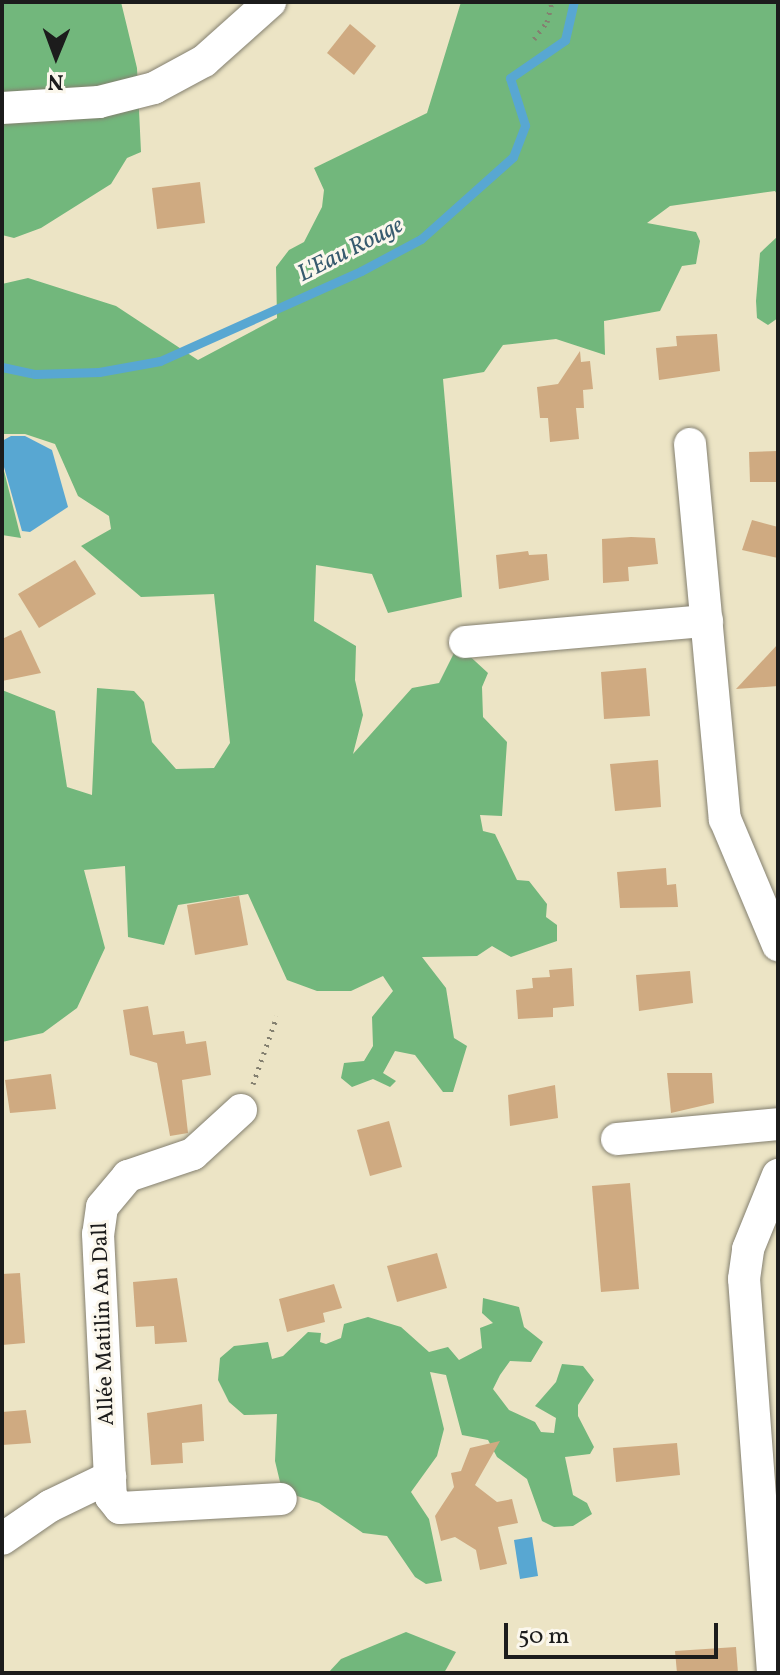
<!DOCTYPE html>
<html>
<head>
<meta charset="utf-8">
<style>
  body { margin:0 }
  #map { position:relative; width:780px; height:1675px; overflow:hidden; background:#ece4c5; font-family:Vollkorn,serif }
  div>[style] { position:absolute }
  .forest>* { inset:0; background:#72b77c }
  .water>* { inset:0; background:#58a7d2 }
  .stream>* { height:9px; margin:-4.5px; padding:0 4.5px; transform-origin:4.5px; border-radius:4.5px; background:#58a7d2 }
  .building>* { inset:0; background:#cfaa81 }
  .path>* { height:5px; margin-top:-2.5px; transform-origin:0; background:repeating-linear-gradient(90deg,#848070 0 2px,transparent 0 8px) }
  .roads { filter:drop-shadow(0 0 2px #848070) drop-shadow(0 0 2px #848070) }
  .minor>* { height:32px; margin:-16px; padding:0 16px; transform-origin:16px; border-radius:16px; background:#fff }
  span { translate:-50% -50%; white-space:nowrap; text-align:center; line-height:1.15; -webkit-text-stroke:6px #fbf7ec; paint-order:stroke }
  .street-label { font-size:22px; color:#1c1c1c }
  .water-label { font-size:24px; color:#375b6e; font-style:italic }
  .frame { position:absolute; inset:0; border:4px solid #1c1c1c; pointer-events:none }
  .north { position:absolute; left:16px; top:16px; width:80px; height:80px; -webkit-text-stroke:6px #fbf7ec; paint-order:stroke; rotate:181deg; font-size:22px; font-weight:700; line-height:32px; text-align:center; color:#1c1c1c }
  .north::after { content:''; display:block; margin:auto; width:28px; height:36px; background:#1c1c1c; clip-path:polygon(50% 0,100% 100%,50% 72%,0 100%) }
  .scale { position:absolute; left:504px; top:1623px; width:214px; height:36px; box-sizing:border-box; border:4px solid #1c1c1c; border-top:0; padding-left:10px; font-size:24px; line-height:28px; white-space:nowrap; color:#1c1c1c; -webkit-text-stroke:6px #fbf7ec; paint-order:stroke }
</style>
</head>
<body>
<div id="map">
  <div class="forest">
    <div style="clip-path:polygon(2px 2px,121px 2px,137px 68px,141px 152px,127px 158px,111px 184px,41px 228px,14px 238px,2px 235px)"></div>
    <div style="clip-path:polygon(461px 2px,778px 2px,778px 196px,775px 191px,670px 206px,647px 223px,696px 232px,700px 241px,696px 264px,682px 266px,660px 311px,604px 321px,605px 355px,556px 339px,503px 345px,484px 372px,443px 379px,462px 597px,388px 613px,372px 574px,316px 565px,314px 621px,356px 646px,355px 680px,363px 715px,353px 754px,412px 688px,439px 683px,454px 653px,463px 650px,488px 673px,482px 687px,483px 717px,507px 742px,502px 816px,480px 815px,483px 831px,495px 834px,517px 880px,529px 881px,547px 904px,546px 917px,557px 925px,557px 941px,511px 957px,492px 946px,477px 956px,422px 957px,446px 988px,454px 1038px,467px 1046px,453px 1092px,443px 1092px,415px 1055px,395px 1051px,383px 1073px,396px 1081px,390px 1087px,373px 1079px,352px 1087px,341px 1078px,344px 1063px,364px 1061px,373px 1046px,372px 1017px,393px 991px,383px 976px,351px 991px,317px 991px,287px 980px,248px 894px,178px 905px,164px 945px,128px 937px,125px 866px,84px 870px,105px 948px,77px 1008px,43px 1033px,2px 1042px,2px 690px,55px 711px,67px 787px,92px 795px,97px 688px,134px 691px,144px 702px,152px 742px,176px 769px,214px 768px,230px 743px,214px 594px,141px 597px,81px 546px,111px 529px,109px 516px,78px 496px,55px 444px,25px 434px,2px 434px,2px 284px,28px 278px,116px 306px,198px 360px,277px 318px,276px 267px,289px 250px,304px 242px,322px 207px,324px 190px,314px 168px,427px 113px)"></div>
    <div style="clip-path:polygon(778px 236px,778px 318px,768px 325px,757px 318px,756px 301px,760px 253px)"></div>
    <div style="clip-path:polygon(2px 463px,21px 538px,2px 535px)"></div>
    <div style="clip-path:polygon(483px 1298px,519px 1307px,524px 1327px,543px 1342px,531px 1362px,510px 1361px,500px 1375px,493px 1389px,509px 1410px,535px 1422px,541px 1432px,554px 1433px,556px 1418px,535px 1406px,556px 1382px,562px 1364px,583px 1366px,594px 1380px,578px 1405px,578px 1416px,594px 1447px,590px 1454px,565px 1457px,573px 1495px,587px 1503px,592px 1514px,573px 1526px,554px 1527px,542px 1521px,527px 1479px,497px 1457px,488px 1440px,462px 1435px,446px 1375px,430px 1372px,444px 1429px,437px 1456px,411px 1492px,429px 1519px,442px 1581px,426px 1584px,415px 1577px,387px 1536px,363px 1533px,319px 1503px,288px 1493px,280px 1482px,275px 1461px,277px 1414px,244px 1415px,229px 1402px,218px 1380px,220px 1358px,234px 1346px,268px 1342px,272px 1359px,283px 1356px,308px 1332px,321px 1333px,320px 1342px,326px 1344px,341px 1338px,344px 1324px,368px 1317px,401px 1327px,429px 1352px,448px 1347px,459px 1360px,482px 1348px,480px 1328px,493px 1323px,482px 1313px)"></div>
    <div style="clip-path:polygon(406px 1632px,456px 1652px,444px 1673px,328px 1673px,341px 1659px)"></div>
  </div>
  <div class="water">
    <div style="clip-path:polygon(11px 436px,25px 436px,52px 450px,68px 507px,30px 532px,22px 531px,2px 460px,2px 441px)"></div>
    <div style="clip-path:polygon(532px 1537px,538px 1576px,520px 1579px,514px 1540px)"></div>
  </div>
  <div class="stream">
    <div style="left:2px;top:367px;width:34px;rotate:12deg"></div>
    <div style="left:35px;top:374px;width:64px;rotate:-1.8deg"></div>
    <div style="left:99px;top:372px;width:62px;rotate:-10.2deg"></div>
    <div style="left:160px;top:361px;width:220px;rotate:-24.1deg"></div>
    <div style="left:361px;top:271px;width:68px;rotate:-28.1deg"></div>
    <div style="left:421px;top:239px;width:123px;rotate:-41.7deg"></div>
    <div style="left:513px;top:157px;width:34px;rotate:-69deg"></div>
    <div style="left:525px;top:125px;width:49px;rotate:-107.7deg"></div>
    <div style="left:510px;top:78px;width:67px;rotate:-34.6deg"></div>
    <div style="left:565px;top:40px;width:39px;rotate:-77deg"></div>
  </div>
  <div class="building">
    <div style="clip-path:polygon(350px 24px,376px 46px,354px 75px,327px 53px)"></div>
    <div style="clip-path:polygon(200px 182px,205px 223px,157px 229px,152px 188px)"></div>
    <div style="clip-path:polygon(717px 334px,720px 371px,659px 380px,656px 348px,677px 346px,676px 336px)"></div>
    <div style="clip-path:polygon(580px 351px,581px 362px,590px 361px,593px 389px,583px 390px,584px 408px,576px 408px,579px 439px,550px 442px,548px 418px,540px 418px,537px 387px,558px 384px)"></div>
    <div style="clip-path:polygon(778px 451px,778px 482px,750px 482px,749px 452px)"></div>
    <div style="clip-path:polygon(752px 520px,778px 527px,778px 558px,742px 550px)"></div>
    <div style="clip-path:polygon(631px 537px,655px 538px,658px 564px,628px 567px,629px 581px,603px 583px,602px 539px)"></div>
    <div style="clip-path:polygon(528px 551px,529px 555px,547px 554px,549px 580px,499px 589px,496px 555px)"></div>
    <div style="clip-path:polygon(75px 560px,96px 594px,39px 628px,18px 594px)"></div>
    <div style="clip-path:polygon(21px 630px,41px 673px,2px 681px,2px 639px)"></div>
    <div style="clip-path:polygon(778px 644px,778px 686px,736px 689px)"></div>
    <div style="clip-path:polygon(646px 668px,650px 716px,604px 719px,601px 672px)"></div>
    <div style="clip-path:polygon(658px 760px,661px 807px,615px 811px,610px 764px)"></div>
    <div style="clip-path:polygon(666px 868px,667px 885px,676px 884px,678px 907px,620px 908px,617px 872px)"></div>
    <div style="clip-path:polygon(239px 896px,248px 945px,195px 955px,187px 905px)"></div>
    <div style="clip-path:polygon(572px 968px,574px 1006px,553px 1008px,553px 1017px,518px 1019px,516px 990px,533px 988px,532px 978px,550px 977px,549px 970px)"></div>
    <div style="clip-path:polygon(690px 971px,693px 1003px,639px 1011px,636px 975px)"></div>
    <div style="clip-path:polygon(148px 1006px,153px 1035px,184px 1031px,186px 1044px,206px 1041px,211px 1075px,182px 1080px,188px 1133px,170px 1136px,157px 1063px,130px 1055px,123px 1010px)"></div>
    <div style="clip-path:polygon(667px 1073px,712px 1073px,714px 1103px,671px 1113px)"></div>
    <div style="clip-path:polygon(51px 1074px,56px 1109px,10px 1113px,5px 1080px)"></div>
    <div style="clip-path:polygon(555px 1085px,558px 1118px,510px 1126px,508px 1095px)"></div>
    <div style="clip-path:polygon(389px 1121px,402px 1167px,370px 1176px,357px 1130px)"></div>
    <div style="clip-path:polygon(630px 1183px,639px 1289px,601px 1292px,592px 1186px)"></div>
    <div style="clip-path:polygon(437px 1253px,447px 1288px,397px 1302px,387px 1266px)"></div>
    <div style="clip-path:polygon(20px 1273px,25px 1343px,2px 1345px,2px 1274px)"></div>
    <div style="clip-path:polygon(177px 1278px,187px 1342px,155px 1344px,154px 1326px,136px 1327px,133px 1282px)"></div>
    <div style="clip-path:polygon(334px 1284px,342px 1308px,323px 1313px,325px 1322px,287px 1332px,279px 1299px)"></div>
    <div style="clip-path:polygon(202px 1404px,204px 1441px,182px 1443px,183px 1463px,151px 1465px,147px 1413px)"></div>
    <div style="clip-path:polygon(26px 1410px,31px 1443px,2px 1445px,2px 1412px)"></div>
    <div style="clip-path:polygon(500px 1441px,475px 1485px,497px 1502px,512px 1499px,518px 1523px,498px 1527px,507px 1564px,480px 1570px,476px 1550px,455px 1537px,441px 1541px,435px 1516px,454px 1487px,451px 1473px,461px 1471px,470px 1448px)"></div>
    <div style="clip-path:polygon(677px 1443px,680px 1475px,616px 1482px,613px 1448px)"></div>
    <div style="clip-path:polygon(736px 1647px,738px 1673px,677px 1673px,675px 1651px)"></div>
  </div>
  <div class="path">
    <div style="left:534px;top:39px;width:21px;rotate:-53deg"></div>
    <div style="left:547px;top:22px;width:21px;rotate:-76deg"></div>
    <div style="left:253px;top:1084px;width:72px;rotate:-70.6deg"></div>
  </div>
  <div class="roads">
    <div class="minor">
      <div style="left:2px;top:108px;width:97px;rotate:-3.5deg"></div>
      <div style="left:99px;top:102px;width:57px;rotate:-14.3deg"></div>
      <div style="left:154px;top:88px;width:57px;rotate:-28.4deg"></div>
      <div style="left:204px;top:61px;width:89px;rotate:-41.8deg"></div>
      <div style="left:690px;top:444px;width:377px;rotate:84.7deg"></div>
      <div style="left:725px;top:819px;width:137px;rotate:67.2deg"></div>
      <div style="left:465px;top:642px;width:243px;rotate:-5deg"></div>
      <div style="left:241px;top:1110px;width:65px;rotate:137.5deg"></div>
      <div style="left:193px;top:1154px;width:69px;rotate:161.3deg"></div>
      <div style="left:128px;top:1176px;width:40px;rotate:130deg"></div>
      <div style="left:102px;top:1207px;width:27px;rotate:98deg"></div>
      <div style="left:98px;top:1234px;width:263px;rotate:87.2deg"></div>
      <div style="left:111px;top:1497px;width:14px;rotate:51deg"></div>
      <div style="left:120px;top:1508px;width:161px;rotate:-3.2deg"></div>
      <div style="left:617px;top:1139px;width:162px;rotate:-5.3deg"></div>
      <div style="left:2px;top:1539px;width:58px;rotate:-34.5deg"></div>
      <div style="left:50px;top:1506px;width:67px;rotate:-25.8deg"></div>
      <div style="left:773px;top:1673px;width:395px;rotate:-94.2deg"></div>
      <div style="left:744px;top:1279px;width:30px;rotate:-82deg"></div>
      <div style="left:748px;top:1249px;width:80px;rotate:-67.9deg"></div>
    </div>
  </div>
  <div class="street-label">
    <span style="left:104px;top:1324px;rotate:-92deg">Allée Matilin An Dall</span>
  </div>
  <div class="water-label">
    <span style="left:351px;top:251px;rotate:-27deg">L'Eau Rouge</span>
  </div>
  <div class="frame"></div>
  <div class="north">N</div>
  <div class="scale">50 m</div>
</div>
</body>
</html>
